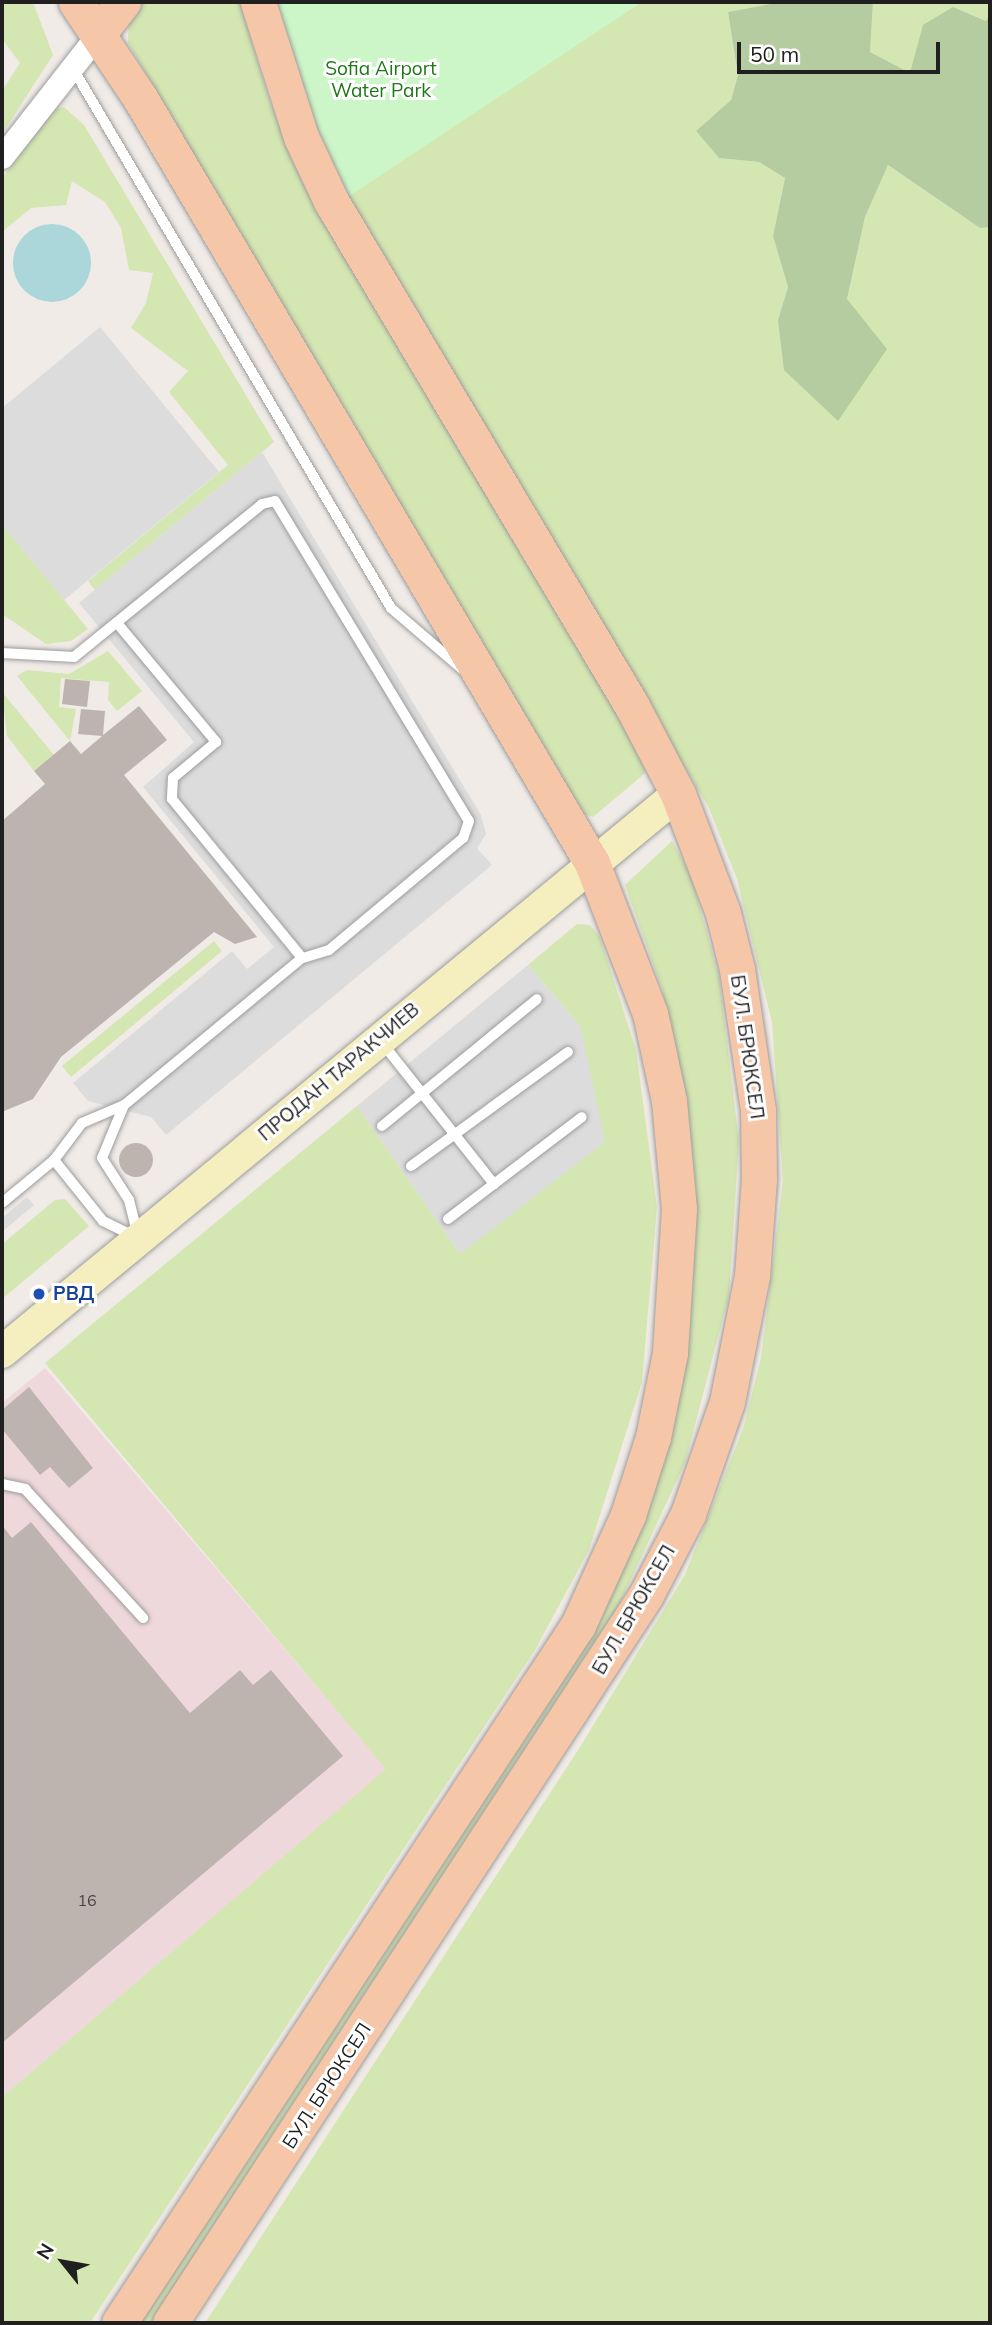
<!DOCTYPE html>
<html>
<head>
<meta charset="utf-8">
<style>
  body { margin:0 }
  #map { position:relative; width:992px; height:2325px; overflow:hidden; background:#f0ebe7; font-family:Mulish,sans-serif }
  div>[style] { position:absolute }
  .commercial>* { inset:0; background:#efd8db }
  .grass>* { inset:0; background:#d4e6b1 }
  .forest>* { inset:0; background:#b4cc9f }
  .park>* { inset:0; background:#ccf6c8 }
  .parking>* { inset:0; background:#dcdcdc }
  .water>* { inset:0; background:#abd7da }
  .round { border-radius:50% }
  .building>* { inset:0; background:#bdb4b0 }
  .roads { filter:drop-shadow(0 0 2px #9d9d9d) drop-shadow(0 0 2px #9d9d9d) }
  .lane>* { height:10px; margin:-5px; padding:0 5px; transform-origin:5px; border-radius:5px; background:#fff }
  .street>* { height:23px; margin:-11.5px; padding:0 11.5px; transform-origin:11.5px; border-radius:11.5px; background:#fff }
  .secondary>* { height:32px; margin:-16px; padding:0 16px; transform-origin:16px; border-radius:16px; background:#f5efc0 }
  .primary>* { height:35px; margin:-17.5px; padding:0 17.5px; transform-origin:17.5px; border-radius:17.5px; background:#f5c6a7 }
  .dots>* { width:19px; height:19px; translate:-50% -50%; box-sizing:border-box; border:4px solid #fff; border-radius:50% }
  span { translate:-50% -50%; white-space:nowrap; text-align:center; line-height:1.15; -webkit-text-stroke:6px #fff; paint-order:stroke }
  .number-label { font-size:16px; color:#474544 }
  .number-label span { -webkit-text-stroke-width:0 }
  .park-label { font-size:19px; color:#1d7814 }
  .street-label { font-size:19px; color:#202020 }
  .transit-label { font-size:19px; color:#164399; font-weight:700 }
  .left { translate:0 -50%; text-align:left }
  .frame { position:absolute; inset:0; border:4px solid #202020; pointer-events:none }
  .north { position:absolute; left:28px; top:2227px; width:70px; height:70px; -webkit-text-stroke:5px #fff; paint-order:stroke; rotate:301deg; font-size:19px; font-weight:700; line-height:28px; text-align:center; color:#202020 }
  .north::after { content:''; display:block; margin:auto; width:24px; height:32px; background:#202020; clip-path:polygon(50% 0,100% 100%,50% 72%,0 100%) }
  .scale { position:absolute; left:737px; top:42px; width:203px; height:32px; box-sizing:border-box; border:4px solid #202020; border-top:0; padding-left:9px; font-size:21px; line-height:24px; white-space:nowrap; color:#202020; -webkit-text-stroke:5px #fff; paint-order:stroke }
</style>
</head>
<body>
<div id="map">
  <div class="commercial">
    <div style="clip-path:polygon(45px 1368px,387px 1769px,2px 2097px,2px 1403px)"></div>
  </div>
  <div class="grass">
    <div style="clip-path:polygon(2px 2px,33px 2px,53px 55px,2px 134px,2px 91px,20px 63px,2px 39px)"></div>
    <div style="clip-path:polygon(141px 2px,240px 2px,269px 100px,315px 206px,647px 764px,644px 774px,593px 817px,584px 814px,128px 43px,129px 17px)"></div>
    <div style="clip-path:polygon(274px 2px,781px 2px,728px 12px,738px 75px,731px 100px,696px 131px,719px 158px,759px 162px,785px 178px,773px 236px,788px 287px,778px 320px,847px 299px,865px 217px,888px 165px,980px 228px,990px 227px,990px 2323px,205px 2323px,580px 1747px,685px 1575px,743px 1429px,761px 1358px,783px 1181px,772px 1022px,737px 879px,709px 808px,348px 197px)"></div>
    <div style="clip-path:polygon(873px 2px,990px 2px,990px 14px,987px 21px,953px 7px,910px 73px,870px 52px)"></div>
    <div style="clip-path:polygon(64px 107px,84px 125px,274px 442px,95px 590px,88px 581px,228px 465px,169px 392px,188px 371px,131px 328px,146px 303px,153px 273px,129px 270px,121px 228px,105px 202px,72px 181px,66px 205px,31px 208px,2px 232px,2px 178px,52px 110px)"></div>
    <div style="clip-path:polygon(2px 524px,88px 629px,71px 641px,46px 644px,2px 614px)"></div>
    <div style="clip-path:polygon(108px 651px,142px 691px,117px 711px,108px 700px,109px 682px,61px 678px,59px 707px,76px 709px,70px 741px,17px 676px,27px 670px,69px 674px)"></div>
    <div style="clip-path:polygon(2px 692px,54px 755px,34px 771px,7px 736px)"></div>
    <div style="clip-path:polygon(672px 841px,690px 872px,719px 976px,739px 1141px,729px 1295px,685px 1463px,618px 1607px,151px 2323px,140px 2323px,515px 1752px,687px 1354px,696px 1192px,685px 1091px,662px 989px,625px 885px)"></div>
    <div style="clip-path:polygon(577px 924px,590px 925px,600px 937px,636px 1050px,657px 1207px,642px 1382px,589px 1550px,535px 1650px,90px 2323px,2px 2323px,2px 2097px,386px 1769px,45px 1363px,357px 1106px,460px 1254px,581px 1027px,528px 965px)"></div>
    <div style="clip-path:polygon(214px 941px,222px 951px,71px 1077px,62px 1066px)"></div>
    <div style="clip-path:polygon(65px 1199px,89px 1226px,2px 1299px,2px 1244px,55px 1200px)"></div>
  </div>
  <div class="forest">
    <div style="clip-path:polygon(781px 2px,873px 2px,870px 52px,910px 73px,923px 25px,953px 7px,986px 21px,990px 14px,990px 227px,980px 228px,888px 165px,865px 217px,847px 299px,887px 349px,838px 421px,784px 370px,778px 320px,788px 287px,773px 236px,785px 178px,759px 162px,719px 158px,696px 131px,731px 100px,738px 75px,728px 12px)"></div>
  </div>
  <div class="park">
    <div style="clip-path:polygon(274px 2px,642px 2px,348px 197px,312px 121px)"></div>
  </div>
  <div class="parking">
    <div style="clip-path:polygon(100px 327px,219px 472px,64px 600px,2px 524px,2px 408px)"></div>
    <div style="clip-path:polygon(262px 452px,481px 815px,486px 834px,477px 848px,492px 865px,166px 1135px,151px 1117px,88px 1101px,73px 1083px,232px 951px,247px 969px,274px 947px,143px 787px,194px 742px,79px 603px)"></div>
    <div style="clip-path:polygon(528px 965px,581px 1027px,605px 1142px,460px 1254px,357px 1106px)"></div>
    <div style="clip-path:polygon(27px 1197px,34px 1205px,2px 1232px,2px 1218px)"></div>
  </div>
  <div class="water">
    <div class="round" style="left:13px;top:224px;width:78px;height:78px"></div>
  </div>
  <div class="building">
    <div style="clip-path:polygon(65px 679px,90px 681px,87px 707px,62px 704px)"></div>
    <div style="clip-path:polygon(139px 706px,167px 740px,124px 775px,257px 937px,235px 944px,214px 932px,61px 1057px,33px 1099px,2px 1112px,2px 821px,45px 784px,34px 771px,70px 741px,81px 754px,102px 736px,78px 734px,81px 709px,105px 711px,103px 735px)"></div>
    <div class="round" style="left:119px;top:1143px;width:34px;height:34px"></div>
    <div style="clip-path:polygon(29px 1387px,93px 1468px,69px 1488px,50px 1467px,40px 1475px,2px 1429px,2px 1410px)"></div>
    <div style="clip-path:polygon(31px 1522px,190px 1713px,240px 1670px,253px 1685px,271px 1670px,343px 1756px,2px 2043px,2px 1525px,12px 1538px)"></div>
  </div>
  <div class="roads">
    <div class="lane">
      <div style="left:72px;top:67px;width:628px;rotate:59.47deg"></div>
      <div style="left:391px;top:608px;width:94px;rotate:40.7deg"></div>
      <div style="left:117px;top:623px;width:155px;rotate:50.2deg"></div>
      <div style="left:216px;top:742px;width:56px;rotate:140.1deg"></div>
      <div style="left:173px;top:778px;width:21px;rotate:93deg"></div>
      <div style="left:172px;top:799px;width:205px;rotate:50.7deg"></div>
      <div style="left:2px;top:653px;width:72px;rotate:3.2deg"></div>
      <div style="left:74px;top:657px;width:242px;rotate:-39.1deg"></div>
      <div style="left:262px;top:504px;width:13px;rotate:-13deg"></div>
      <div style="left:275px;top:501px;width:374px;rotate:58.8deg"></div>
      <div style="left:469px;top:821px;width:18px;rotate:109deg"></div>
      <div style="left:463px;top:838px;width:175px;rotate:140.1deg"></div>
      <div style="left:329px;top:950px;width:28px;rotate:163deg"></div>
      <div style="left:302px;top:958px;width:231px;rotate:140.4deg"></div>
      <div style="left:124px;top:1105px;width:46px;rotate:156.8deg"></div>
      <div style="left:82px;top:1123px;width:46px;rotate:127.1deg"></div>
      <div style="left:54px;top:1160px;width:67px;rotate:140.4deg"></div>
      <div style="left:383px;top:1044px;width:179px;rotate:51.6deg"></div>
      <div style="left:124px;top:1105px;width:57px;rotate:112.5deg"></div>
      <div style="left:102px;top:1158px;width:50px;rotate:57.3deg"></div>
      <div style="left:129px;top:1200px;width:37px;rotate:76deg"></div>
      <div style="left:382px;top:1126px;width:200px;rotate:-39.3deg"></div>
      <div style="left:54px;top:1160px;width:78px;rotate:51.2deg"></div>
      <div style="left:103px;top:1221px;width:34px;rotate:26deg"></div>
      <div style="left:411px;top:1166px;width:194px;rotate:-36deg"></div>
      <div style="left:448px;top:1219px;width:168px;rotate:-37.3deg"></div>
      <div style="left:2px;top:1484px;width:24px;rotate:12deg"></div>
      <div style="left:25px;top:1489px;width:175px;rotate:47.5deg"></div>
    </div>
    <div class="street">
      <div style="left:2px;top:157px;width:156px;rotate:-52deg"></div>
    </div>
    <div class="secondary">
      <div style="left:2px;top:1352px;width:877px;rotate:-39.54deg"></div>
    </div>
    <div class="primary">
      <div style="left:76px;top:2px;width:115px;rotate:56.3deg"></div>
      <div style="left:140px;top:98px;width:889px;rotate:59.42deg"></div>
      <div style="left:592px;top:863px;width:161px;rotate:68.9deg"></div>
      <div style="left:650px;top:1013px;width:90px;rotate:77.8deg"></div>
      <div style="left:669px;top:1101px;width:108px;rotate:84.7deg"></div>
      <div style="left:679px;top:1209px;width:144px;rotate:93.6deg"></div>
      <div style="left:670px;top:1353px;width:86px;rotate:101.4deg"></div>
      <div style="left:653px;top:1437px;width:82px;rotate:107.8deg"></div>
      <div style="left:628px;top:1515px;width:121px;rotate:114.4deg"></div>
      <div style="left:578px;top:1625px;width:835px;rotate:123.33deg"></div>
      <div style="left:98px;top:34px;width:41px;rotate:-52deg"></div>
      <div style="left:170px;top:2323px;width:870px;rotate:-56.82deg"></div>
      <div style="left:646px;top:1595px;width:91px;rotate:-62.6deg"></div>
      <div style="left:688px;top:1514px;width:119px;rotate:-70.8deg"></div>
      <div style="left:727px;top:1402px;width:128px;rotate:-78.8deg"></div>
      <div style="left:752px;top:1276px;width:97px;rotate:-85.9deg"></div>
      <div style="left:759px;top:1179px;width:69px;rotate:-90.8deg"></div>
      <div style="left:758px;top:1110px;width:143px;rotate:-98.5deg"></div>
      <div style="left:737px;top:969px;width:58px;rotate:-104deg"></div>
      <div style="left:723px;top:913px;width:127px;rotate:-110.7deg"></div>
      <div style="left:678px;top:794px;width:99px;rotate:-117.6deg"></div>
      <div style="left:632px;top:706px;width:588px;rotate:-120.8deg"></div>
      <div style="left:331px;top:201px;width:71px;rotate:-115.1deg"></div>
      <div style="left:301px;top:137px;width:142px;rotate:-107.7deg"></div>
    </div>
  </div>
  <div class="dots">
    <div style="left:39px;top:1294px;background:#1a4fb4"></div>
  </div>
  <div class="number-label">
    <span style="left:87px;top:1900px">16</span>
  </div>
  <div class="park-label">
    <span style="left:381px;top:80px">Sofia Airport<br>Water Park</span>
  </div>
  <div class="street-label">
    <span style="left:747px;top:1047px;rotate:82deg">БУЛ. БРЮКСЕЛ</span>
    <span style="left:339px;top:1072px;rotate:-40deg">ПРОДАН ТАРАКЧИЕВ</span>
    <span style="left:634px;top:1610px;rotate:-60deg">БУЛ. БРЮКСЕЛ</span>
    <span style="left:327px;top:2086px;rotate:-57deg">БУЛ. БРЮКСЕЛ</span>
  </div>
  <div class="transit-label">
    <span class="left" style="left:53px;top:1294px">РВД</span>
  </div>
  <div class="frame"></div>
  <div class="north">N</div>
  <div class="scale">50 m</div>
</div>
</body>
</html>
